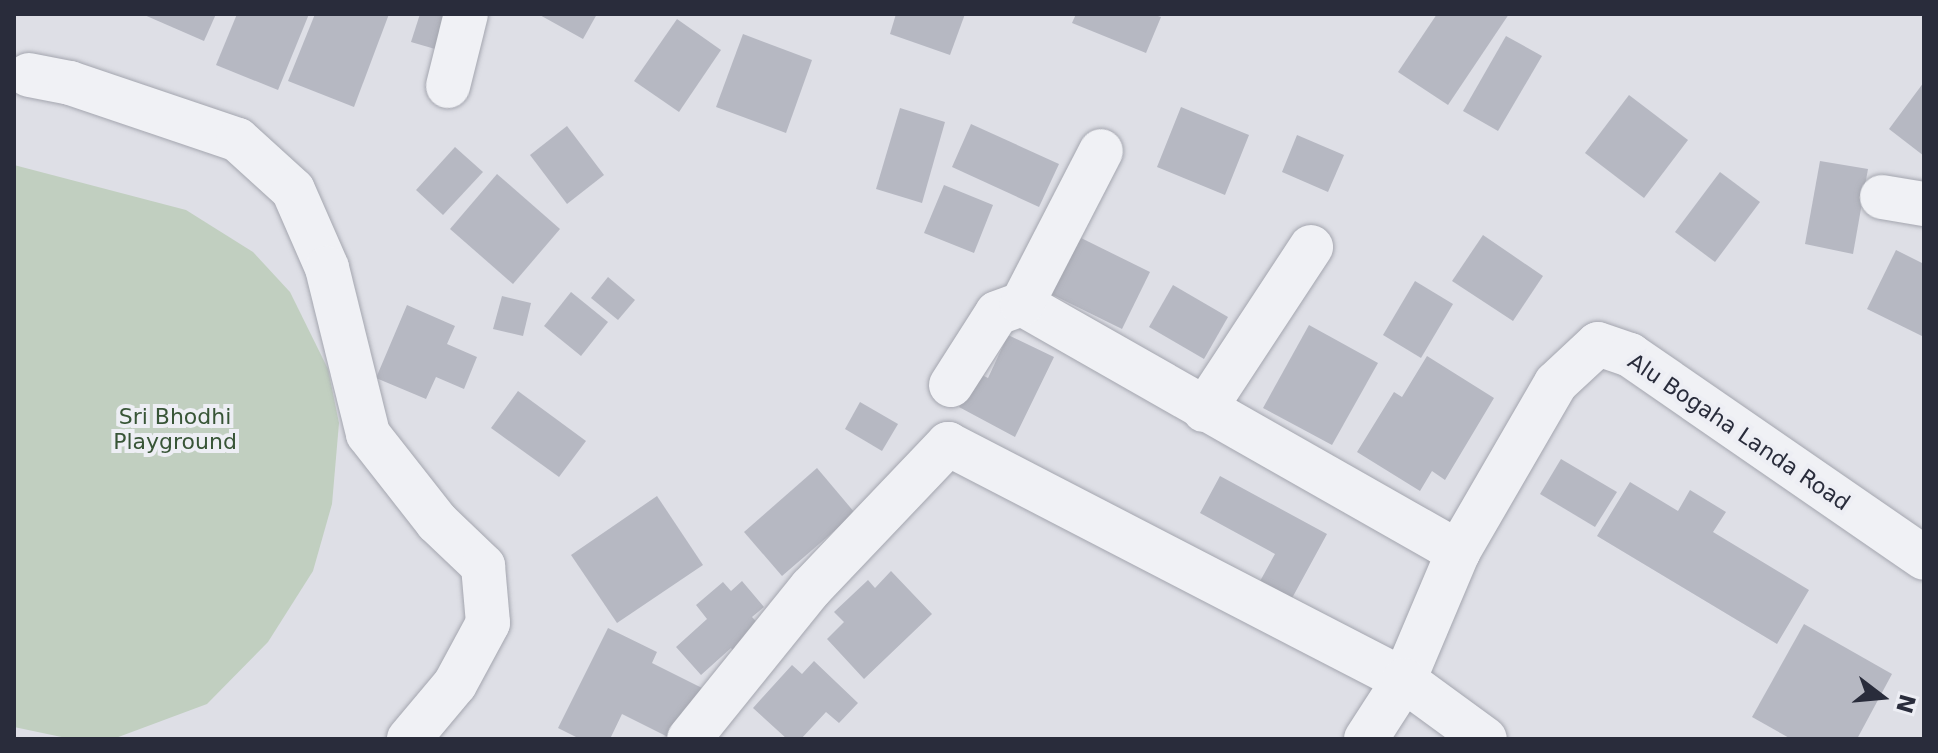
<!DOCTYPE html>
<html>
<head>
<meta charset="utf-8">
<style>
  body { margin:0 }
  #map { position:relative; width:1938px; height:753px; overflow:hidden; background:#dedfe6; font-family:"DejaVu Sans",sans-serif }
  div>[style] { position:absolute }
  .green>* { inset:0; background:#c1cfc0 }
  .building>* { inset:0; background:#b6b8c2 }
  .roads { filter:drop-shadow(0 0 2px #a4a6af) drop-shadow(0 0 2px #a4a6af) }
  .minor>* { height:44px; margin:-22px; padding:0 22px; transform-origin:22px; border-radius:22px; background:#f0f1f5 }
  span { translate:-50% -50%; white-space:nowrap; text-align:center; line-height:1.15; -webkit-text-stroke:8px #edeef4; paint-order:stroke }
  .park-label { font-size:22px; color:#385537 }
  .street-label { font-size:22px; color:#292c3b }
  .frame { position:absolute; inset:0; border:16px solid #292c3b; pointer-events:none }
  .north { position:absolute; left:1842px; top:657px; width:80px; height:80px; -webkit-text-stroke:6px #edeef4; paint-order:stroke; rotate:106deg; font-size:22px; font-weight:700; line-height:32px; text-align:center; color:#292c3b }
  .north::after { content:''; display:block; margin:auto; width:28px; height:36px; background:#292c3b; clip-path:polygon(50% 0,100% 100%,50% 72%,0 100%) }
</style>
</head>
<body>
<div id="map">
  <div class="green">
    <div style="clip-path:polygon(14px 165px,186px 210px,253px 252px,290px 292px,328px 369px,339px 423px,332px 504px,313px 571px,268px 642px,207px 704px,113px 739px,71px 739px,14px 727px)"></div>
  </div>
  <div class="building">
    <div style="clip-path:polygon(142px 14px,216px 14px,204px 41px)"></div>
    <div style="clip-path:polygon(237px 14px,309px 14px,278px 90px,216px 65px)"></div>
    <div style="clip-path:polygon(315px 14px,389px 14px,354px 107px,288px 81px)"></div>
    <div style="clip-path:polygon(420px 14px,453px 14px,442px 51px,411px 42px)"></div>
    <div style="clip-path:polygon(538px 14px,597px 14px,583px 39px)"></div>
    <div style="clip-path:polygon(896px 14px,965px 14px,950px 55px,890px 34px)"></div>
    <div style="clip-path:polygon(1076px 14px,1152px 14px,1161px 17px,1146px 53px,1072px 23px)"></div>
    <div style="clip-path:polygon(1437px 14px,1509px 14px,1448px 105px,1398px 72px)"></div>
    <div style="clip-path:polygon(677px 19px,721px 50px,679px 112px,634px 81px)"></div>
    <div style="clip-path:polygon(743px 34px,812px 60px,786px 133px,716px 107px)"></div>
    <div style="clip-path:polygon(1506px 36px,1542px 56px,1498px 131px,1463px 111px)"></div>
    <div style="clip-path:polygon(1924px 82px,1924px 156px,1889px 129px)"></div>
    <div style="clip-path:polygon(1629px 95px,1688px 140px,1644px 198px,1585px 153px)"></div>
    <div style="clip-path:polygon(1181px 107px,1249px 135px,1225px 195px,1157px 167px)"></div>
    <div style="clip-path:polygon(900px 108px,945px 122px,922px 203px,876px 189px)"></div>
    <div style="clip-path:polygon(971px 124px,1059px 164px,1039px 207px,952px 167px)"></div>
    <div style="clip-path:polygon(567px 126px,604px 175px,567px 204px,530px 155px)"></div>
    <div style="clip-path:polygon(1297px 135px,1344px 155px,1328px 192px,1282px 172px)"></div>
    <div style="clip-path:polygon(455px 147px,483px 172px,443px 215px,416px 190px)"></div>
    <div style="clip-path:polygon(1820px 161px,1868px 169px,1853px 254px,1805px 244px)"></div>
    <div style="clip-path:polygon(1720px 172px,1760px 202px,1715px 262px,1675px 232px)"></div>
    <div style="clip-path:polygon(497px 174px,560px 229px,513px 284px,450px 229px)"></div>
    <div style="clip-path:polygon(944px 185px,993px 205px,974px 253px,924px 233px)"></div>
    <div style="clip-path:polygon(1483px 235px,1543px 276px,1513px 321px,1452px 281px)"></div>
    <div style="clip-path:polygon(1077px 236px,1150px 272px,1122px 329px,1049px 293px)"></div>
    <div style="clip-path:polygon(1896px 250px,1924px 264px,1924px 337px,1867px 309px)"></div>
    <div style="clip-path:polygon(608px 277px,635px 300px,618px 320px,591px 298px)"></div>
    <div style="clip-path:polygon(1415px 281px,1453px 304px,1421px 358px,1383px 335px)"></div>
    <div style="clip-path:polygon(1173px 285px,1228px 317px,1204px 359px,1149px 327px)"></div>
    <div style="clip-path:polygon(571px 292px,608px 322px,581px 356px,544px 326px)"></div>
    <div style="clip-path:polygon(502px 296px,531px 303px,523px 336px,493px 329px)"></div>
    <div style="clip-path:polygon(407px 305px,455px 326px,447px 344px,477px 357px,464px 389px,436px 377px,426px 399px,376px 378px)"></div>
    <div style="clip-path:polygon(1309px 325px,1378px 363px,1332px 445px,1263px 408px)"></div>
    <div style="clip-path:polygon(1008px 335px,1054px 357px,1015px 437px,959px 407px,976px 372px,988px 378px)"></div>
    <div style="clip-path:polygon(1427px 356px,1494px 398px,1445px 480px,1432px 471px,1420px 491px,1357px 452px,1394px 392px,1402px 397px)"></div>
    <div style="clip-path:polygon(518px 391px,586px 441px,559px 477px,491px 428px)"></div>
    <div style="clip-path:polygon(860px 402px,898px 424px,882px 451px,845px 429px)"></div>
    <div style="clip-path:polygon(1561px 459px,1617px 492px,1595px 527px,1540px 494px)"></div>
    <div style="clip-path:polygon(817px 468px,855px 513px,782px 576px,744px 532px)"></div>
    <div style="clip-path:polygon(1220px 476px,1327px 534px,1291px 600px,1259px 583px,1275px 554px,1200px 513px)"></div>
    <div style="clip-path:polygon(1630px 482px,1678px 511px,1690px 490px,1726px 512px,1713px 532px,1809px 590px,1777px 644px,1597px 536px)"></div>
    <div style="clip-path:polygon(657px 496px,703px 565px,617px 623px,571px 555px)"></div>
    <div style="clip-path:polygon(891px 571px,932px 614px,864px 679px,827px 639px,844px 622px,834px 612px,868px 580px,875px 588px)"></div>
    <div style="clip-path:polygon(742px 581px,764px 607px,752px 617px,765px 631px,737px 655px,731px 648px,701px 675px,676px 647px,707px 619px,696px 605px,723px 582px,731px 591px)"></div>
    <div style="clip-path:polygon(1804px 624px,1892px 674px,1857px 739px,1791px 739px,1752px 717px)"></div>
    <div style="clip-path:polygon(608px 628px,657px 652px,652px 663px,702px 688px,672px 739px,622px 714px,610px 739px,580px 739px,558px 728px)"></div>
    <div style="clip-path:polygon(814px 661px,858px 703px,839px 723px,826px 712px,801px 739px,787px 739px,753px 708px,792px 665px,802px 674px)"></div>
  </div>
  <div class="roads">
    <div class="minor">
      <div style="left:29px;top:75px;width:42px;rotate:11deg"></div>
      <div style="left:70px;top:83px;width:177px;rotate:18.7deg"></div>
      <div style="left:238px;top:140px;width:74px;rotate:42.3deg"></div>
      <div style="left:293px;top:190px;width:85px;rotate:66.4deg"></div>
      <div style="left:327px;top:268px;width:171px;rotate:76.1deg"></div>
      <div style="left:368px;top:434px;width:112px;rotate:51.9deg"></div>
      <div style="left:437px;top:522px;width:64px;rotate:43.7deg"></div>
      <div style="left:483px;top:566px;width:57px;rotate:85deg"></div>
      <div style="left:488px;top:623px;width:69px;rotate:118.4deg"></div>
      <div style="left:455px;top:684px;width:72px;rotate:129.9deg"></div>
      <div style="left:448px;top:86px;width:74px;rotate:-76deg"></div>
      <div style="left:1882px;top:197px;width:43px;rotate:9.5deg"></div>
      <div style="left:1022px;top:304px;width:502px;rotate:29.63deg"></div>
      <div style="left:951px;top:385px;width:85px;rotate:-57.4deg"></div>
      <div style="left:997px;top:313px;width:27px;rotate:-20deg"></div>
      <div style="left:1022px;top:304px;width:172px;rotate:-62.7deg"></div>
      <div style="left:1204px;top:410px;width:195px;rotate:-56.7deg"></div>
      <div style="left:689px;top:739px;width:194px;rotate:-51.1deg"></div>
      <div style="left:811px;top:588px;width:199px;rotate:-46.4deg"></div>
      <div style="left:948px;top:444px;width:513px;rotate:27.36deg"></div>
      <div style="left:1404px;top:680px;width:139px;rotate:-67.1deg"></div>
      <div style="left:1458px;top:552px;width:195px;rotate:-59.9deg"></div>
      <div style="left:1556px;top:383px;width:57px;rotate:-42.9deg"></div>
      <div style="left:1598px;top:344px;width:34px;rotate:19deg"></div>
      <div style="left:1630px;top:355px;width:357px;rotate:34.6deg"></div>
      <div style="left:1366px;top:739px;width:70px;rotate:-57.2deg"></div>
      <div style="left:1404px;top:680px;width:100px;rotate:36.1deg"></div>
    </div>
  </div>
  <div class="park-label">
    <span style="left:175px;top:429px">Sri Bhodhi<br>Playground</span>
  </div>
  <div class="street-label">
    <span style="left:1739px;top:432px;rotate:34deg">Alu Bogaha Landa Road</span>
  </div>
  <div class="frame"></div>
  <div class="north">N</div>
</div>
</body>
</html>
